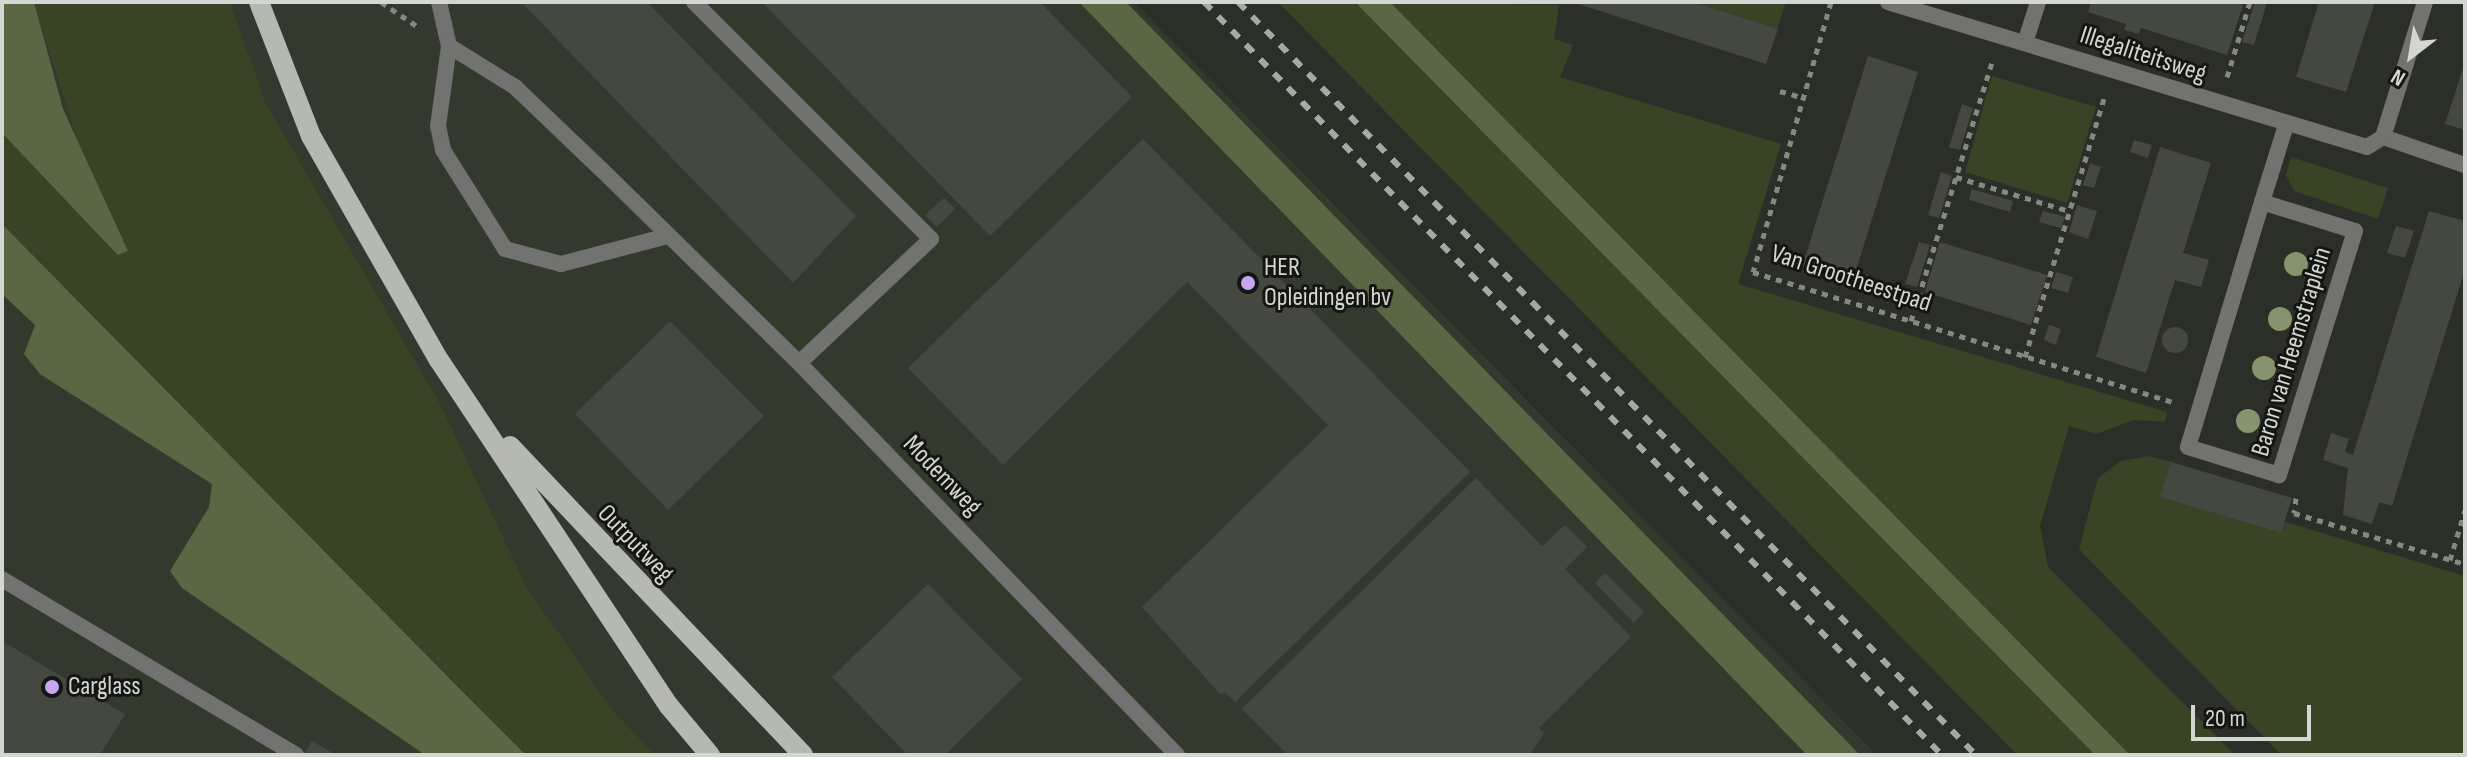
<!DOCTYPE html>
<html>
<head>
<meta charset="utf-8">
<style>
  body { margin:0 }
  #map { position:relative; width:2467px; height:757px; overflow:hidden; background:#2c2f28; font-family:"Sofia Sans Condensed",sans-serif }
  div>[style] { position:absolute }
  .built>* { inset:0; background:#34392d }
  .green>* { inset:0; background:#394326 }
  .water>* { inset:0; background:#5a6745 }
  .building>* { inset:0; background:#454840 }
  .round { border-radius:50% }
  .path>* { height:5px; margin-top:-2.5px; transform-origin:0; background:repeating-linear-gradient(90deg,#868882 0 6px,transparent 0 12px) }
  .service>* { height:16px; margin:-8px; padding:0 8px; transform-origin:8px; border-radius:8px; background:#727370 }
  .minor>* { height:16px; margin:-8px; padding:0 8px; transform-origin:8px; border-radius:8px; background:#727370 }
  .primary>* { height:20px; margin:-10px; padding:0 10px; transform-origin:10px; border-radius:10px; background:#b6b9b1 }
  .rail>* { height:6px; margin-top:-3px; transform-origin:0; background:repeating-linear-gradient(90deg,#a6a8a3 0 10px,transparent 0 20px) }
  .trees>* { width:24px; height:24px; margin:-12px; border-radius:50%; background:#85936e }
  .dots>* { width:22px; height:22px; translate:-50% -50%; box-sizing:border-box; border:4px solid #151613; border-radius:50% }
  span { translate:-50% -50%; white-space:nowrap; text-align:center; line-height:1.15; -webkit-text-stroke:6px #151613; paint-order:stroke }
  .street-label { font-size:26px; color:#d4d6d1 }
  .poi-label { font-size:26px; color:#d4d6d1 }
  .left { translate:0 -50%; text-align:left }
  .frame { position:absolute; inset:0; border:4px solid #d4d6d1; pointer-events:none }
  .north { position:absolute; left:2371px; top:16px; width:80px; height:80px; -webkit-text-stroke:6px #151613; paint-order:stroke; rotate:211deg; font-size:22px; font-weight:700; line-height:32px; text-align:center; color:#d4d6d1 }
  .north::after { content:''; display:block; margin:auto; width:28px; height:36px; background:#d4d6d1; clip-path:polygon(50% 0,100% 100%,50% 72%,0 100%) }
  .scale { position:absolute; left:2191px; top:705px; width:120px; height:36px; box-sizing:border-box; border:4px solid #d4d6d1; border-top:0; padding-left:10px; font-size:24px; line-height:28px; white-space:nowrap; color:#d4d6d1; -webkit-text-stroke:6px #151613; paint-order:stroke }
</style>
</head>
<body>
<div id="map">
  <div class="built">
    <div style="clip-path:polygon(2px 2px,1134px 2px,1877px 755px,2px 755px)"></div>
  </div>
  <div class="green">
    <div style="clip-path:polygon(34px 2px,230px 2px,265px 102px,441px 406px,527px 588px,613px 711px,655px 755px,526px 755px,2px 224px,2px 133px,111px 248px)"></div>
    <div style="clip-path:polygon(1278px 2px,1355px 2px,2095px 755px,2017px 755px)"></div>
    <div style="clip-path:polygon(1390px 2px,1559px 5px,1554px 39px,1573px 45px,1560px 77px,1781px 144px,1738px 284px,2167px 412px,2165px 422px,2134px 420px,2096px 434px,2069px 426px,2040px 526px,2048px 567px,2235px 755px,2130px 755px)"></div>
    <div style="clip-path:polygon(1691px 2px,1786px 2px,1777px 29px)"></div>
    <div style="clip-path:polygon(1992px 76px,2096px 107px,2067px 203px,1965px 172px)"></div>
    <div style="clip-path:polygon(2291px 157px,2388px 188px,2378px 219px,2294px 191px,2286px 175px)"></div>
    <div style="clip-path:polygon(2148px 456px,2171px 462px,2161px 497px,2281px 533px,2285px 522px,2465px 576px,2465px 755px,2281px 755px,2079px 549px,2098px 478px,2121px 461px)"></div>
  </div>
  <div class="water">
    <div style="clip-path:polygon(2px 2px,34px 2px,63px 109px,128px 251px,118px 255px,111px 248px,2px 133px)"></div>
    <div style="clip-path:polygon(1079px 2px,1126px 2px,1860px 755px,1807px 755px)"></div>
    <div style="clip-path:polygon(1355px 2px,1390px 2px,2130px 755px,2095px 755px)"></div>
    <div style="clip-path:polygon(2px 224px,461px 690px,526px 755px,425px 755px,182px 588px,170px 571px,209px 507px,212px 484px,40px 374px,24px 354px,35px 325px,2px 294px)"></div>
  </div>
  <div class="building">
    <div style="clip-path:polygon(521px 2px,647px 2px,856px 216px,793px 283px)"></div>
    <div style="clip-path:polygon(762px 2px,1040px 2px,1132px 97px,990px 236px)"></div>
    <div style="clip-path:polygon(1572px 2px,1692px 2px,1778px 29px,1766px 64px)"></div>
    <div style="clip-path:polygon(2091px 2px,2232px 2px,2243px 5px,2227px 55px,2141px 28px,2139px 34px,2124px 30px,2126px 24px,2088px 12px)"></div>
    <div style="clip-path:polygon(2255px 2px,2267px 3px,2254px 45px,2242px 42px)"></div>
    <div style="clip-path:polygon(2319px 2px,2375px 2px,2346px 92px,2296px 77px)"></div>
    <div style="clip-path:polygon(1868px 56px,1918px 72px,1852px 283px,1802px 267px)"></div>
    <div style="clip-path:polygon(2465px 62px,2465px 130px,2445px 124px)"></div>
    <div style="clip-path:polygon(1962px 104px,1973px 108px,1960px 150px,1949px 147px)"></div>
    <div style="clip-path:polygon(1143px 139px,1470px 472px,1235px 702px,1225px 692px,1221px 695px,1142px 607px,1328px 425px,1187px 282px,1003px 465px,908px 368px)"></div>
    <div style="clip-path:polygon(2134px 140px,2152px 145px,2148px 158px,2130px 152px)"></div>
    <div style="clip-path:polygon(2160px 147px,2211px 163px,2183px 253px,2209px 260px,2201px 287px,2175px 280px,2146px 373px,2096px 357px)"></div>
    <div style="clip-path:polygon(2090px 163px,2101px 167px,2094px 188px,2083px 185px)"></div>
    <div style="clip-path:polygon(1941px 172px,1952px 176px,1939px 218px,1928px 215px)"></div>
    <div style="clip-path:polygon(1972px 189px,2013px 201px,2010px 212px,1969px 200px)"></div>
    <div style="clip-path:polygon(944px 198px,955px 209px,937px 227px,925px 215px)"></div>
    <div style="clip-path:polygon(2077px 205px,2097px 211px,2088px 239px,2069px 232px)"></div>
    <div style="clip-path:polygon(2043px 211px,2065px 217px,2061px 228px,2039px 222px)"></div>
    <div style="clip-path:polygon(2429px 211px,2465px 221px,2465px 269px,2392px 506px,2379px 502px,2372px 524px,2343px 515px,2348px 468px,2323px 460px,2331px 433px,2349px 439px,2345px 452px,2353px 455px)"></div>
    <div style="clip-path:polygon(2396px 226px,2414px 231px,2405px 258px,2387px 253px)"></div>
    <div style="clip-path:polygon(1919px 242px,1930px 245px,1917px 287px,1905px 284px)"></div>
    <div style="clip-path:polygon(1940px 242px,2047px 275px,2031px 325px,1925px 292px)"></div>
    <div style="clip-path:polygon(2056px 272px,2073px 277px,2068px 293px,2051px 288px)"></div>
    <div style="clip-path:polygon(670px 321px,764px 416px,668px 510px,575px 414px)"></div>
    <div style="clip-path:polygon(2049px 325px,2061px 329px,2056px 345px,2044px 340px)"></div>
    <div class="round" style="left:2162px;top:327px;width:26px;height:26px"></div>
    <div style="clip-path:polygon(2171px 462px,2292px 498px,2281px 533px,2160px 497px)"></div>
    <div style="clip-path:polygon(1476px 478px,1542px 546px,1565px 525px,1587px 547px,1565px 569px,1631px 637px,1539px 728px,1544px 733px,1530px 755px,1288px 755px,1242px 709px)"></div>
    <div style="clip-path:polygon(1605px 573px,1644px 612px,1634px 623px,1595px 583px)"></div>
    <div style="clip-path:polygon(928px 584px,1022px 679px,945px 755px,908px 755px,832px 677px)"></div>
    <div style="clip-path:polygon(2px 641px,125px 714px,100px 755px,2px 755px)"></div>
    <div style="clip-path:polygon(312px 741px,336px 755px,303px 755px)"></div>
  </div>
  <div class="path">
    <div style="left:381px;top:2px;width:43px;rotate:33.7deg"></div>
    <div style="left:1831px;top:2px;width:281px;rotate:106.1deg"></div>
    <div style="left:1753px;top:272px;width:439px;rotate:17.2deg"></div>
    <div style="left:2227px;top:77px;width:78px;rotate:-73deg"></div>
    <div style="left:1780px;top:91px;width:25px;rotate:16deg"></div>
    <div style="left:1956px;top:177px;width:118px;rotate:16.7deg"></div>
    <div style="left:1911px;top:321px;width:270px;rotate:-72.6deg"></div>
    <div style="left:2025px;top:357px;width:271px;rotate:-73deg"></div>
    <div style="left:2296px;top:498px;width:15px;rotate:98deg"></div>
    <div style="left:2294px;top:513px;width:178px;rotate:16.6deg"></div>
    <div style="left:2450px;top:560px;width:52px;rotate:-73.3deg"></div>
  </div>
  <div class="service">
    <div style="left:439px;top:2px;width:45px;rotate:77.2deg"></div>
    <div style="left:449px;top:46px;width:81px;rotate:97.8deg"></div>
    <div style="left:438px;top:126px;width:25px;rotate:78deg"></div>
    <div style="left:443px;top:150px;width:117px;rotate:57.9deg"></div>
    <div style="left:505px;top:249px;width:58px;rotate:15deg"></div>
    <div style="left:561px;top:264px;width:111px;rotate:-14.7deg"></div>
    <div style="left:694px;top:2px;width:335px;rotate:45deg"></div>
    <div style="left:931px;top:239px;width:181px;rotate:136.8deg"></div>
    <div style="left:2383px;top:137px;width:87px;rotate:18.9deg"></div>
    <div style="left:2px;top:579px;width:343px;rotate:30.9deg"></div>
  </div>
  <div class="minor">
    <div style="left:1888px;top:2px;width:500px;rotate:16.84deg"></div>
    <div style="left:2367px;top:147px;width:19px;rotate:-32deg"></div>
    <div style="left:2383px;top:137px;width:141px;rotate:-72.7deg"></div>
    <div style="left:2025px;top:43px;width:43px;rotate:-72.4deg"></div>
    <div style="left:449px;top:46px;width:78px;rotate:31.8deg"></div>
    <div style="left:515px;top:87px;width:120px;rotate:43.7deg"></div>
    <div style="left:602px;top:170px;width:276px;rotate:44.4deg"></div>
    <div style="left:799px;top:363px;width:545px;rotate:46.04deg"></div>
    <div style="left:2262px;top:202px;width:97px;rotate:17.3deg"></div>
    <div style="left:2355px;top:231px;width:256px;rotate:107.3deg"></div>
    <div style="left:2279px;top:475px;width:95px;rotate:-162.9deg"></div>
    <div style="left:2188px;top:447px;width:256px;rotate:-73.2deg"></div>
    <div style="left:2262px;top:202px;width:81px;rotate:-72.7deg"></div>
  </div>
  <div class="primary">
    <div style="left:259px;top:2px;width:144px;rotate:68.8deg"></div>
    <div style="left:311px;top:136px;width:258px;rotate:60.3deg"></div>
    <div style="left:439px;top:360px;width:415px;rotate:56.4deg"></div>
    <div style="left:669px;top:706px;width:64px;rotate:50.1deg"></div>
    <div style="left:510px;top:446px;width:426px;rotate:46.5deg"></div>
  </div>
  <div class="rail">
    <div style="left:1204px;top:2px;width:1054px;rotate:45.58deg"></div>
    <div style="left:1238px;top:2px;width:1054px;rotate:45.58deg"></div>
  </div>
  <div class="trees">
    <div style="left:2296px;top:264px"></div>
    <div style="left:2280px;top:319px"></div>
    <div style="left:2264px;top:368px"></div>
    <div style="left:2248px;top:421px"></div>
  </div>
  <div class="dots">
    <div style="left:1248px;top:283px;background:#c7a6ef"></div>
    <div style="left:52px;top:687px;background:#c7a6ef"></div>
  </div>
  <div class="street-label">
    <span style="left:2143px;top:55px;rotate:18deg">Illegaliteitsweg</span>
    <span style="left:1851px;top:279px;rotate:18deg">Van Grootheestpad</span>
    <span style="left:2292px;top:352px;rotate:-73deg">Baron van Heemstraplein</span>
    <span style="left:942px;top:476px;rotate:46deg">Modemweg</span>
    <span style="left:635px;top:544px;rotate:46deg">Outputweg</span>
  </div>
  <div class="poi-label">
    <span class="left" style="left:1264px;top:283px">HER<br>Opleidingen bv</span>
    <span class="left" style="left:68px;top:687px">Carglass</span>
  </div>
  <div class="frame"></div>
  <div class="north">N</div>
  <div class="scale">20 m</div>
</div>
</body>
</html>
